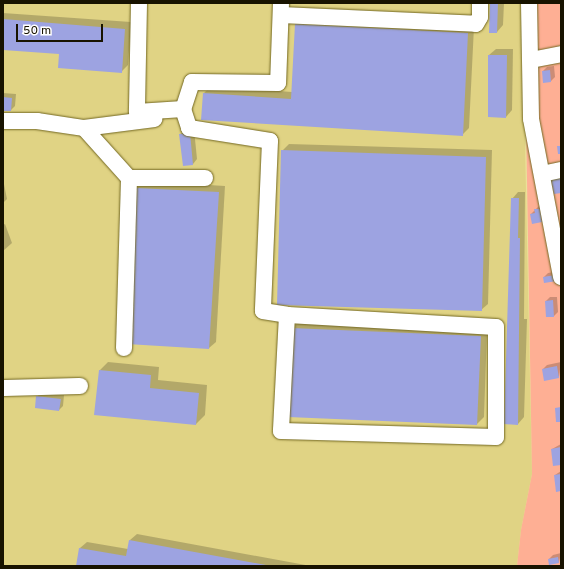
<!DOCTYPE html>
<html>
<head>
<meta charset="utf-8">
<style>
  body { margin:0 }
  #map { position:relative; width:564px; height:569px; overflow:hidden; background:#ece09a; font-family:Overpass,sans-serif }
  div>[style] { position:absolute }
  .built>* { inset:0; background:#e0d384 }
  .green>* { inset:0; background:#feaf94 }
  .shadow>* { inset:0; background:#0003 }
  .building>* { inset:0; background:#9da3e1 }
  .roads { filter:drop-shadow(0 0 1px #736822) drop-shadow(0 0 1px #736822) }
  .minor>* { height:16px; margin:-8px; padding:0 8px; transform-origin:8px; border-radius:8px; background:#fff }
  span { translate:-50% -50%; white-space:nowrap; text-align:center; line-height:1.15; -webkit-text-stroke:3px #fff; paint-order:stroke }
  .frame { position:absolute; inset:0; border:4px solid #181300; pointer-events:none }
  .scale { position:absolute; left:16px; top:24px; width:87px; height:18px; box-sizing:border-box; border:2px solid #181300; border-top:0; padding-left:5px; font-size:12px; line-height:14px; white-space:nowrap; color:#181300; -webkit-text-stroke:3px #fff; paint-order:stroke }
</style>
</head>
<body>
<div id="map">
  <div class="built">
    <div style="clip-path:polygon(3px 3px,522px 3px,532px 474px,521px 530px,517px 566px,3px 566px)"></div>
  </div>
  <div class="green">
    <div style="clip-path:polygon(524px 3px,561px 3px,561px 566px,517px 566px,521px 530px,532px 474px)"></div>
  </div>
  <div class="shadow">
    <div style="clip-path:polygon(491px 3px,504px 3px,503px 25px,497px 32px)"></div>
    <div style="clip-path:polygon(3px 13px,131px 22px,128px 65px,121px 72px,60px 53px,3px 49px)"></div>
    <div style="clip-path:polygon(302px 17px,474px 27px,469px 128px,462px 135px,202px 119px,204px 93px,211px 86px,292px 92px,296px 24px)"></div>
    <div style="clip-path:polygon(496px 49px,513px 49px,512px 110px,506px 117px,489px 55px)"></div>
    <div style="clip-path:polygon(554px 66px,555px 77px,551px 81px,544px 82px,543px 71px,547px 67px)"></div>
    <div style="clip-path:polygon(3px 93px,16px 94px,15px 106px,11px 110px,3px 110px)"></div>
    <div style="clip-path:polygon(194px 129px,197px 159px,193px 164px,184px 165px,180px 135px,184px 130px)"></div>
    <div style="clip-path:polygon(289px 144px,492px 150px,488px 304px,481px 310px,282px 151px)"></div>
    <div style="clip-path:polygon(3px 179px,7px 199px,3px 203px)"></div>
    <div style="clip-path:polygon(144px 181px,225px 186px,216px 342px,209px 348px,128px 343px,137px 188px)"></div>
    <div style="clip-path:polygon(518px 192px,525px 192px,524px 319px,527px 319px,524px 417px,518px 424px,512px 199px)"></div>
    <div style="clip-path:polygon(540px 205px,545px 217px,541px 221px,531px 214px)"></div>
    <div style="clip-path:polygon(5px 224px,12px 243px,3px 251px,3px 225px)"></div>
    <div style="clip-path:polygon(560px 271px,560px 276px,544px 277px,548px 273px)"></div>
    <div style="clip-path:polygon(550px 297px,557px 297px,558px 312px,554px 316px,547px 316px,546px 301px)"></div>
    <div style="clip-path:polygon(299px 322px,487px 330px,484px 417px,477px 424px,289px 416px,292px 328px)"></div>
    <div style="clip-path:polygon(108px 362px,159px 367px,158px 380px,207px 385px,205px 415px,196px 424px,99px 371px)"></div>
    <div style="clip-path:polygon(561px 362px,559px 377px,543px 369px,547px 365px)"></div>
    <div style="clip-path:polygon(41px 392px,64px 395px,63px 406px,59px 410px,37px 397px)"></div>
    <div style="clip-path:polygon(561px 444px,561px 464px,552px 449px)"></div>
    <div style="clip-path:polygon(561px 471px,561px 490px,555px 475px)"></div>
    <div style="clip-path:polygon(137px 534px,311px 566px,77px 566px,80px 548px,87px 542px,128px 549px,130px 540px)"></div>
    <div style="clip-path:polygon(561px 553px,559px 562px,549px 559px,553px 555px)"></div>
  </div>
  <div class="building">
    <div style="clip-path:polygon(490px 3px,498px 3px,497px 33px,489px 33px)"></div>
    <div style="clip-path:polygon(3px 19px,125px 29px,122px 73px,58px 68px,59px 54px,3px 50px)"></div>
    <div style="clip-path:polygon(295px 24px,468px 33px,463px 136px,201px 120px,203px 93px,291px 99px)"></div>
    <div style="clip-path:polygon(488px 55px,507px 55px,506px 118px,488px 117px)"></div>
    <div style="clip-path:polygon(550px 70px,551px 82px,543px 83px,542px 71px)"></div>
    <div style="clip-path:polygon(3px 97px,12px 98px,11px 111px,3px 111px)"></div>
    <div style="clip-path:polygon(190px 133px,193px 165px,183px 166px,179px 134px)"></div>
    <div style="clip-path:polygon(557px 146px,561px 146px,561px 154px,558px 154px)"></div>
    <div style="clip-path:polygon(281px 150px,486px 157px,482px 311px,277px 305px)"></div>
    <div style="clip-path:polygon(561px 175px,561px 193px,554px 194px,550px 177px)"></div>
    <div style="clip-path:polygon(136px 188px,219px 192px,209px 349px,127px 344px)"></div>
    <div style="clip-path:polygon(511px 198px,519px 198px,518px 238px,520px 238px,518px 425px,504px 424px)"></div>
    <div style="clip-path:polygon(534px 209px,540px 209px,542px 222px,532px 224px,530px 214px,535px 213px)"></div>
    <div style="clip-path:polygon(556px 275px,557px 281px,544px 283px,543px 277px)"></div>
    <div style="clip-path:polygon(553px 300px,554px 317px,546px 317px,545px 301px)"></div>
    <div style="clip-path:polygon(291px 328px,481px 336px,477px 425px,288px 417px)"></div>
    <div style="clip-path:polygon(557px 366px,559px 378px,544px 381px,542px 369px)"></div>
    <div style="clip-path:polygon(99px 370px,151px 375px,150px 388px,199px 393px,196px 425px,94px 415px)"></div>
    <div style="clip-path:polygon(36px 396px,61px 399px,59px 411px,35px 408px)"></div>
    <div style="clip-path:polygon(561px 407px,561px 422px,556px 422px,555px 408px)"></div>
    <div style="clip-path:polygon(561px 447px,561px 465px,553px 466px,551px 449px)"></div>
    <div style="clip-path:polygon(561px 474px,561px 491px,556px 492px,554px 475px)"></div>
    <div style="clip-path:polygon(129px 540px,266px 565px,266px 566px,76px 566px,79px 548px,126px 556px)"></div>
    <div style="clip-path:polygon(558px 557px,559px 563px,549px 565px,548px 559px)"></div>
  </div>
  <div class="roads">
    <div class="minor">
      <div style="left:139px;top:3px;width:109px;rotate:91.1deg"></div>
      <div style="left:137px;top:112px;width:46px;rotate:-3.7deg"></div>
      <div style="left:281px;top:3px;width:80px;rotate:92.1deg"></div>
      <div style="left:278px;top:83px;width:86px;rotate:-179.3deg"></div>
      <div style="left:192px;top:82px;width:28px;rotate:108deg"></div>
      <div style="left:183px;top:109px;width:20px;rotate:72deg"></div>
      <div style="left:189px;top:128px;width:82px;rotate:9.1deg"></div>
      <div style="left:270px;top:141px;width:170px;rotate:92.4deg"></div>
      <div style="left:263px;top:311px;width:24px;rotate:9deg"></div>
      <div style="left:287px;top:315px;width:116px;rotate:93deg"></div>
      <div style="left:281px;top:431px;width:215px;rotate:1.6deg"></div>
      <div style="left:496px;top:437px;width:110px;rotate:-90deg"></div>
      <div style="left:496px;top:327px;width:209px;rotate:-176.7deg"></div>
      <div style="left:529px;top:3px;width:116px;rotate:89deg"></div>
      <div style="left:531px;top:119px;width:161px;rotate:79.2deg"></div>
      <div style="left:281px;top:15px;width:195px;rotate:2.6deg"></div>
      <div style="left:476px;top:24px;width:8px;rotate:-60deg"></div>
      <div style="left:480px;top:17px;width:14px;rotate:-90deg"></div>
      <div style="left:531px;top:60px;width:31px;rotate:-11deg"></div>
      <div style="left:3px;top:121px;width:34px"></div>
      <div style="left:37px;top:121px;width:48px;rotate:8.5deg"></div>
      <div style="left:84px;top:128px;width:67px;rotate:48deg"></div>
      <div style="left:84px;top:128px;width:71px;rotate:-7.3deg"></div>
      <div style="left:542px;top:174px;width:19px;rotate:-12deg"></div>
      <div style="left:124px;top:348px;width:170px;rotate:-88.3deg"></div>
      <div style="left:129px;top:178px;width:76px"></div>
      <div style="left:3px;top:388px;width:77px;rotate:-1.5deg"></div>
    </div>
  </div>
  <div class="frame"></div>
  <div class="scale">50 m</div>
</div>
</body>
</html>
